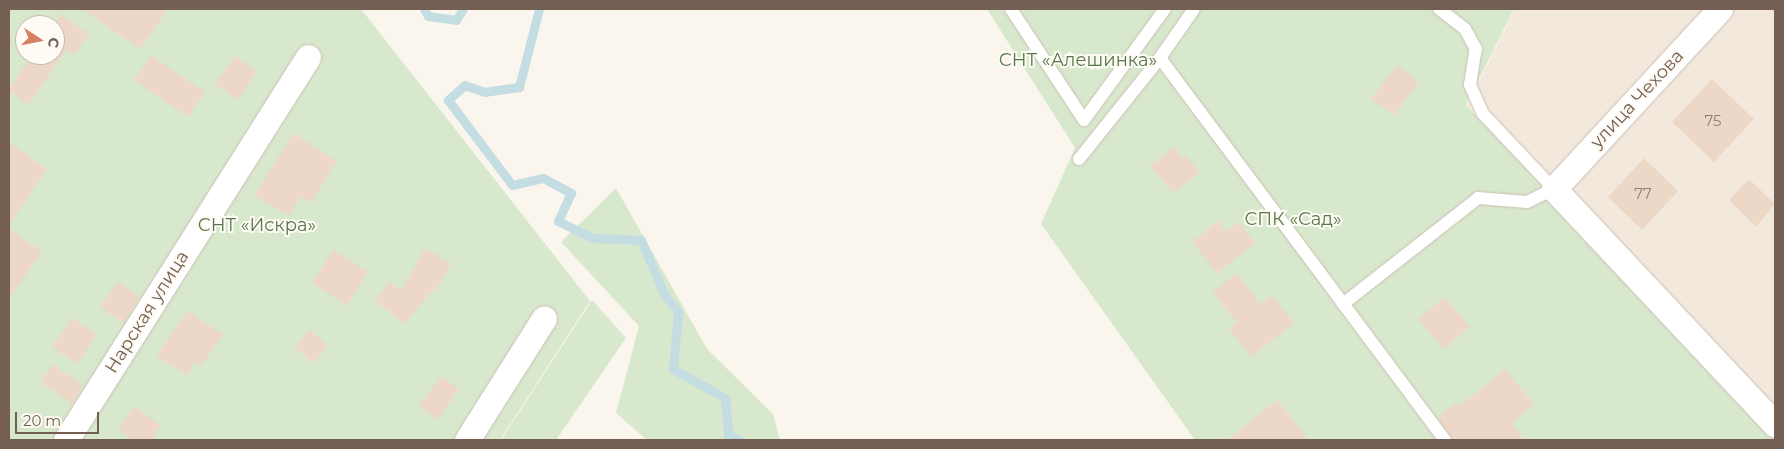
<!DOCTYPE html>
<html>
<head>
<meta charset="utf-8">
<style>
  body { margin:0 }
  #map { position:relative; width:1784px; height:449px; overflow:hidden; background:#fbf6ed; font-family:Montserrat,sans-serif }
  div>[style] { position:absolute }
  .residential>* { inset:0; background:#f2e9dc }
  .green>* { inset:0; background:#d7e8cd }
  .stream>* { height:9px; margin:-4.5px; padding:0 4.5px; transform-origin:4.5px; border-radius:4.5px; background:#c3dde3 }
  .building>* { inset:0; background:#edd8c8 }
  .roads { filter:drop-shadow(0 0 1px #cdbfb4) drop-shadow(0 0 1px #cdbfb4) }
  .service>* { height:12px; margin:-6px; padding:0 6px; transform-origin:6px; border-radius:6px; background:#fff }
  .minor>* { height:25px; margin:-12.5px; padding:0 12.5px; transform-origin:12.5px; border-radius:12.5px; background:#fff }
  span { translate:-50% -50%; white-space:nowrap; text-align:center; line-height:1.15; -webkit-text-stroke:4px #fefaf4; paint-order:stroke }
  .number-label { font-size:15px; color:#927d70 }
  .number-label span { -webkit-text-stroke-width:0 }
  .park-label { font-size:18px; color:#56784b }
  .street-label { font-size:18px; color:#745f52 }
  .frame { position:absolute; inset:0; border:10px solid #745f52; pointer-events:none }
  .north { position:absolute; left:15px; top:15px; width:50px; height:50px; box-sizing:border-box; background:#fefaf4; border:1px solid #c7bcb3; border-radius:50%; rotate:101deg; font-size:14px; font-weight:700; line-height:20px; text-align:center; color:#745f52 }
  .north::after { content:''; display:block; margin:auto; width:18px; height:22px; background:#d68062; clip-path:polygon(50% 0,100% 100%,50% 72%,0 100%) }
  .scale { position:absolute; left:15px; top:412px; width:84px; height:22px; box-sizing:border-box; border:2px solid #745f52; border-top:0; padding-left:6px; font-size:15px; line-height:18px; white-space:nowrap; color:#745f52; -webkit-text-stroke:4px #fefaf4; paint-order:stroke }
</style>
</head>
<body>
<div id="map">
  <div class="residential">
    <div style="clip-path:polygon(1515px 9px,1775px 9px,1775px 419px,1467px 105px)"></div>
  </div>
  <div class="green">
    <div style="clip-path:polygon(evenodd,9px 9px,361px 9px,590px 301px,500px 440px,9px 440px,9px 9px,25px 25px,55px 25px,55px 55px,25px 55px,25px 25px)"></div>
    <div style="clip-path:polygon(987px 9px,1514px 9px,1466px 105px,1775px 420px,1775px 440px,1195px 440px,1041px 224px,1075px 148px)"></div>
    <div style="clip-path:polygon(616px 188px,707px 349px,773px 414px,780px 440px,647px 440px,616px 413px,639px 326px,561px 242px)"></div>
    <div style="clip-path:polygon(592px 300px,626px 338px,556px 440px,501px 440px)"></div>
  </div>
  <div class="stream">
    <div style="left:424px;top:9px;width:8px;rotate:60deg"></div>
    <div style="left:428px;top:16px;width:28px;rotate:8deg"></div>
    <div style="left:456px;top:20px;width:13px;rotate:-58deg"></div>
    <div style="left:539px;top:9px;width:81px;rotate:104.4deg"></div>
    <div style="left:519px;top:87px;width:34px;rotate:172deg"></div>
    <div style="left:485px;top:92px;width:21px;rotate:-161deg"></div>
    <div style="left:465px;top:85px;width:23px;rotate:139deg"></div>
    <div style="left:448px;top:100px;width:106px;rotate:53deg"></div>
    <div style="left:512px;top:185px;width:32px;rotate:-13deg"></div>
    <div style="left:543px;top:178px;width:32px;rotate:28deg"></div>
    <div style="left:571px;top:193px;width:31px;rotate:115deg"></div>
    <div style="left:558px;top:221px;width:39px;rotate:26deg"></div>
    <div style="left:593px;top:238px;width:48px;rotate:2.4deg"></div>
    <div style="left:641px;top:240px;width:59px;rotate:66.9deg"></div>
    <div style="left:664px;top:294px;width:23px;rotate:52deg"></div>
    <div style="left:678px;top:312px;width:57px;rotate:95deg"></div>
    <div style="left:673px;top:369px;width:60px;rotate:29.1deg"></div>
    <div style="left:725px;top:398px;width:37px;rotate:85deg"></div>
    <div style="left:728px;top:435px;width:12px;rotate:24deg"></div>
  </div>
  <div class="building">
    <div style="clip-path:polygon(82px 9px,168px 9px,140px 49px)"></div>
    <div style="clip-path:polygon(61px 14px,89px 34px,75px 55px,67px 49px,28px 105px,9px 91px,9px 88px,32px 55px,55px 55px,53px 25px)"></div>
    <div style="clip-path:polygon(151px 55px,205px 92px,188px 117px,134px 80px)"></div>
    <div style="clip-path:polygon(235px 56px,257px 72px,238px 100px,215px 84px)"></div>
    <div style="clip-path:polygon(1397px 65px,1419px 82px,1394px 115px,1371px 99px)"></div>
    <div style="clip-path:polygon(1712px 79px,1754px 119px,1714px 162px,1672px 122px)"></div>
    <div style="clip-path:polygon(293px 133px,337px 161px,311px 203px,300px 197px,289px 216px,254px 196px)"></div>
    <div style="clip-path:polygon(9px 142px,47px 169px,9px 225px)"></div>
    <div style="clip-path:polygon(1174px 147px,1183px 158px,1186px 155px,1200px 172px,1173px 193px,1150px 166px)"></div>
    <div style="clip-path:polygon(1644px 158px,1678px 191px,1642px 230px,1608px 197px)"></div>
    <div style="clip-path:polygon(1749px 179px,1775px 204px,1756px 227px,1729px 200px)"></div>
    <div style="clip-path:polygon(1218px 221px,1227px 232px,1239px 222px,1255px 243px,1217px 273px,1192px 242px)"></div>
    <div style="clip-path:polygon(9px 228px,42px 252px,9px 299px)"></div>
    <div style="clip-path:polygon(425px 248px,451px 264px,435px 291px,433px 290px,404px 324px,375px 300px,390px 282px,401px 291px)"></div>
    <div style="clip-path:polygon(333px 250px,368px 272px,347px 306px,312px 283px)"></div>
    <div style="clip-path:polygon(1237px 273px,1260px 304px,1272px 295px,1294px 323px,1251px 357px,1229px 329px,1237px 322px,1212px 292px)"></div>
    <div style="clip-path:polygon(118px 281px,140px 297px,123px 323px,100px 307px)"></div>
    <div style="clip-path:polygon(1445px 297px,1470px 327px,1444px 349px,1418px 319px)"></div>
    <div style="clip-path:polygon(187px 311px,223px 335px,201px 366px,195px 362px,187px 375px,156px 356px)"></div>
    <div style="clip-path:polygon(72px 318px,97px 335px,77px 364px,52px 347px)"></div>
    <div style="clip-path:polygon(309px 330px,328px 345px,314px 363px,295px 348px)"></div>
    <div style="clip-path:polygon(53px 364px,83px 386px,72px 404px,40px 382px)"></div>
    <div style="clip-path:polygon(1505px 369px,1534px 405px,1511px 423px,1525px 440px,1453px 440px,1438px 418px,1456px 403px,1459px 407px)"></div>
    <div style="clip-path:polygon(441px 376px,459px 389px,438px 420px,419px 406px)"></div>
    <div style="clip-path:polygon(1277px 400px,1309px 440px,1227px 440px)"></div>
    <div style="clip-path:polygon(134px 407px,161px 425px,151px 440px,133px 440px,118px 430px)"></div>
  </div>
  <div class="roads">
    <div class="service">
      <div style="left:1011px;top:9px;width:133px;rotate:56.7deg"></div>
      <div style="left:1084px;top:120px;width:137px;rotate:-53.9deg"></div>
      <div style="left:1194px;top:9px;width:60px;rotate:124.8deg"></div>
      <div style="left:1160px;top:58px;width:477px;rotate:53.3deg"></div>
      <div style="left:1079px;top:159px;width:129px;rotate:-51.3deg"></div>
      <div style="left:1343px;top:304px;width:172px;rotate:-38.1deg"></div>
      <div style="left:1478px;top:198px;width:49px;rotate:4.7deg"></div>
      <div style="left:1527px;top:202px;width:30px;rotate:-26deg"></div>
      <div style="left:1554px;top:189px;width:103px;rotate:-133.4deg"></div>
      <div style="left:1483px;top:114px;width:32px;rotate:-114deg"></div>
      <div style="left:1470px;top:85px;width:36px;rotate:-81deg"></div>
      <div style="left:1476px;top:49px;width:23px;rotate:-119deg"></div>
      <div style="left:1465px;top:29px;width:33px;rotate:-142deg"></div>
    </div>
    <div class="minor">
      <div style="left:1720px;top:9px;width:245px;rotate:132.7deg"></div>
      <div style="left:1554px;top:189px;width:323px;rotate:46.8deg"></div>
      <div style="left:66px;top:440px;width:453px;rotate:-57.7deg"></div>
      <div style="left:467px;top:440px;width:144px;rotate:-57.7deg"></div>
    </div>
  </div>
  <div class="number-label">
    <span style="left:1713px;top:121px">75</span>
    <span style="left:1643px;top:194px">77</span>
  </div>
  <div class="park-label">
    <span style="left:1078px;top:60px">СНТ «Алешинка»</span>
    <span style="left:1293px;top:219px">СПК «Сад»</span>
    <span style="left:257px;top:225px">СНТ «Искра»</span>
  </div>
  <div class="street-label">
    <span style="left:1637px;top:99px;rotate:-47deg">улица Чехова</span>
    <span style="left:147px;top:312px;rotate:-58deg">Нарская улица</span>
  </div>
  <div class="frame"></div>
  <div class="north">С</div>
  <div class="scale">20 m</div>
</div>
</body>
</html>
